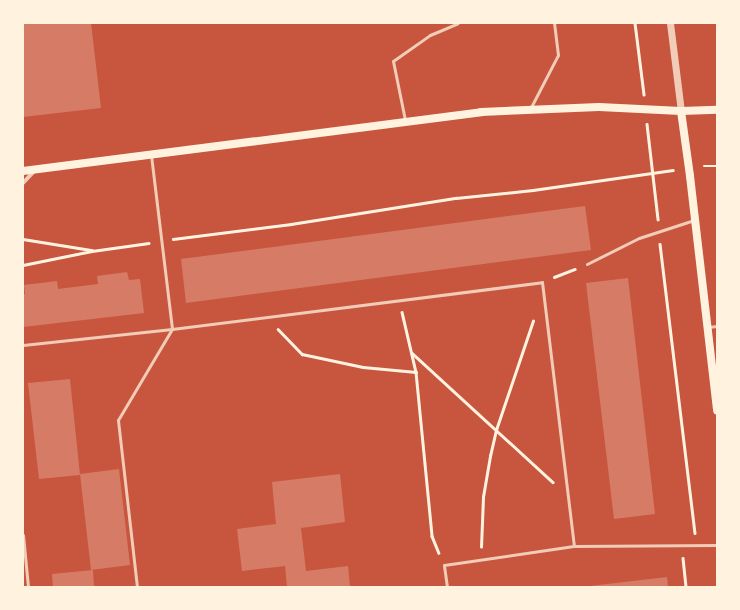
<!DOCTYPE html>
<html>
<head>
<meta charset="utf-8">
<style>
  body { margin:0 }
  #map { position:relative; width:740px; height:610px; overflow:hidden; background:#c8553d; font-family:"Open Sans",sans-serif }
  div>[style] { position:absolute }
  .building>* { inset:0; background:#d67c66 }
  .path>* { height:2.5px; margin:-1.25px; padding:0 1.25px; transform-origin:1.25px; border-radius:1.25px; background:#fff3e0 }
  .service>* { height:3px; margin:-1.5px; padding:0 1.5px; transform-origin:1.5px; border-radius:1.5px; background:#f1ccb7 }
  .minor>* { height:4px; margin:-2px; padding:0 2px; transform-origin:2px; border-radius:2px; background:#f1ccb7 }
  .tertiary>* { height:7px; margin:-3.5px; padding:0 3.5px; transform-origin:3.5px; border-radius:3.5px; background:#f1ccb7 }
  .secondary>* { height:8px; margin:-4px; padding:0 4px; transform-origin:4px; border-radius:4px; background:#fff3e0 }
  span { translate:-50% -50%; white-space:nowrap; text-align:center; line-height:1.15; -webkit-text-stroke:3px #fff3e0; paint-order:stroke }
  .frame { position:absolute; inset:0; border:24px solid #fff3e0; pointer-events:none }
</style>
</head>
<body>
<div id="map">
  <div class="building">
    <div style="clip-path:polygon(23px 23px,91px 23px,101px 108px,23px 117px)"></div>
    <div style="clip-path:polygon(585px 206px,591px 250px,186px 303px,181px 259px)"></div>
    <div style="clip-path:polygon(127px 272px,129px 280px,140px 279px,144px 313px,23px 327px,23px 294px,25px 294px,24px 285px,57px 281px,58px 289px,98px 284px,97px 276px)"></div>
    <div style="clip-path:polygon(628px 278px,655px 514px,614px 519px,586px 283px)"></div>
    <div style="clip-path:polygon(70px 379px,80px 475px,39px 479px,28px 383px)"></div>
    <div style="clip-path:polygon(119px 469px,130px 565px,91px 570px,80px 474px)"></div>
    <div style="clip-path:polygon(340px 474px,345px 522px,301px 528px,306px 571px,348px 566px,350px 587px,287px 587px,285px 566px,242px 571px,237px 529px,276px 524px,272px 482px)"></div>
    <div style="clip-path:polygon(93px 570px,94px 587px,53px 587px,52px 574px)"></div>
    <div style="clip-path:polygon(667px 577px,668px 587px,590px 587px,590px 586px)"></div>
  </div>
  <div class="path">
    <div style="left:635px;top:23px;width:72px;rotate:82.8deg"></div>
    <div style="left:647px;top:124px;width:96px;rotate:83.4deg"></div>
    <div style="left:704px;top:166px;width:13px"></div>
    <div style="left:23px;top:239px;width:70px;rotate:9.1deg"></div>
    <div style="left:173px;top:239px;width:119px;rotate:-7.2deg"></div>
    <div style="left:291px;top:224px;width:167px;rotate:-9deg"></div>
    <div style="left:456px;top:198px;width:77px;rotate:-5.9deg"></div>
    <div style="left:533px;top:190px;width:141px;rotate:-8.1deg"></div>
    <div style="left:660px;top:244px;width:291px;rotate:83.1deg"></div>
    <div style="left:23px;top:265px;width:70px;rotate:-11.5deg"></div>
    <div style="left:92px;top:251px;width:57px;rotate:-8.1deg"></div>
    <div style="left:554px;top:277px;width:22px;rotate:-21deg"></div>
    <div style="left:402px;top:312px;width:62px;rotate:76.9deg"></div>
    <div style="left:416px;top:372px;width:165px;rotate:84.4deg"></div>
    <div style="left:432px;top:536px;width:18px;rotate:68deg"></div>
    <div style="left:278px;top:329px;width:35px;rotate:46deg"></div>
    <div style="left:302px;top:354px;width:62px;rotate:12deg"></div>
    <div style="left:363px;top:367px;width:53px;rotate:5.4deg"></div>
    <div style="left:412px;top:353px;width:191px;rotate:42.5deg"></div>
    <div style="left:481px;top:547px;width:50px;rotate:-87.7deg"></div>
    <div style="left:483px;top:497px;width:42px;rotate:-80.3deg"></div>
    <div style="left:490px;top:456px;width:27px;rotate:-77deg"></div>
    <div style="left:496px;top:430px;width:115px;rotate:-71.3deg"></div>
    <div style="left:683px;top:558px;width:29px;rotate:84deg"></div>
  </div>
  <div class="service">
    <div style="left:530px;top:109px;width:61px;rotate:-62.6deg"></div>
    <div style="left:558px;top:55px;width:32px;rotate:-97deg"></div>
    <div style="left:405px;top:120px;width:60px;rotate:-101.5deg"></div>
    <div style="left:393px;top:61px;width:45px;rotate:-35.1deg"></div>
    <div style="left:430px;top:35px;width:30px;rotate:-23deg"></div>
    <div style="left:151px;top:155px;width:175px;rotate:83.1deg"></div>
    <div style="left:172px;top:329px;width:373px;rotate:-7.2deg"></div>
    <div style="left:542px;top:282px;width:266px;rotate:83.1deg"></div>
    <div style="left:587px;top:264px;width:58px;rotate:-26.6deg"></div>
    <div style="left:639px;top:238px;width:58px;rotate:-18.1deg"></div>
    <div style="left:708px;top:327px;width:9px;rotate:-6deg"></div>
    <div style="left:23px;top:345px;width:150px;rotate:-6.1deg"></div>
    <div style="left:23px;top:535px;width:52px;rotate:84.5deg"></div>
    <div style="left:137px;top:587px;width:168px;rotate:-96.5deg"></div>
    <div style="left:118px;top:420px;width:106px;rotate:-59.3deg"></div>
    <div style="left:447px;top:587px;width:22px;rotate:-98deg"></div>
    <div style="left:444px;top:565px;width:131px;rotate:-8.3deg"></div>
    <div style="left:574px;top:546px;width:143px;rotate:-0.4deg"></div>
  </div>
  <div class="minor">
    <div style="left:23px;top:183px;width:18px;rotate:-47deg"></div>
  </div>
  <div class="tertiary">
    <div style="left:670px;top:23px;width:89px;rotate:82.9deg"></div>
  </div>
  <div class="secondary">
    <div style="left:681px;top:111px;width:66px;rotate:82.1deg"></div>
    <div style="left:690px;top:176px;width:236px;rotate:83.4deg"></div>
    <div style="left:23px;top:171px;width:462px;rotate:-7.3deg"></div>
    <div style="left:481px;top:112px;width:118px;rotate:-2.4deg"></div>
    <div style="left:599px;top:107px;width:82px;rotate:2.8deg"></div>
    <div style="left:681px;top:111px;width:36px;rotate:-2deg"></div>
  </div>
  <div class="frame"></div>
</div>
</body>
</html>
